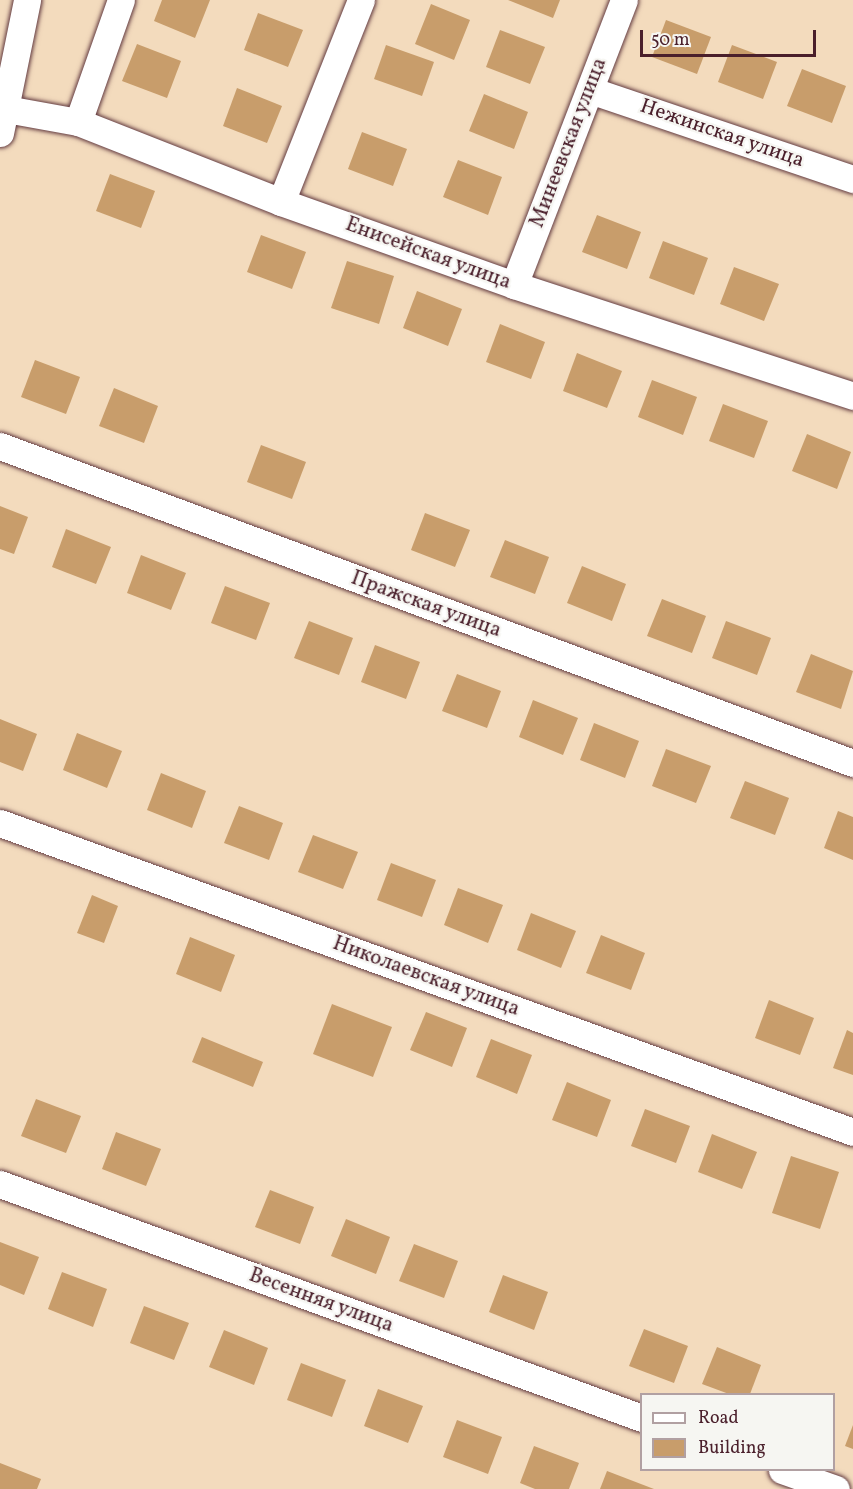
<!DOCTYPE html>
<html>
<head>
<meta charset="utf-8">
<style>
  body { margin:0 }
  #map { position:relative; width:853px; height:1489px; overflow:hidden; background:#f3dbbd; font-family:Vollkorn,serif }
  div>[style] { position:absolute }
  .building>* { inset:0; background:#c89d6b }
  .roads { filter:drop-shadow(0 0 2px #633b41) drop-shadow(0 0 2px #633b41) }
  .minor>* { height:27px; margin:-13.5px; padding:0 13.5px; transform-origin:13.5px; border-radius:13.5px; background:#fff }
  span { translate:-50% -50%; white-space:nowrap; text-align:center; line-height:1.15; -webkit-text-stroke:4.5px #f6f6f2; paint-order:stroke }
  .street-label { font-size:21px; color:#4a1f2b }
  .legend { position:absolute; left:640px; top:1393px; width:195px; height:78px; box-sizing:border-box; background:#f6f6f2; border:2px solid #b1a0a2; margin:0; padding:8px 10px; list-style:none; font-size:18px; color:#4a1f2b }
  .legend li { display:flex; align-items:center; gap:12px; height:30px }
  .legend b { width:30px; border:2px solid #b1a0a2 }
  .scale { position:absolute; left:640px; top:30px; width:176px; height:27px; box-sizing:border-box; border:3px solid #4a1f2b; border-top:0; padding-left:8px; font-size:18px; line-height:21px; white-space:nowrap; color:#4a1f2b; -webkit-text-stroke:4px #f6f6f2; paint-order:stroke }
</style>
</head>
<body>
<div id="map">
  <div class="building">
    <div style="clip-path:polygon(162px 0,210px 0,195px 38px,154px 21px)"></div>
    <div style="clip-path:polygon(508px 0,560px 0,553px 18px)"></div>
    <div style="clip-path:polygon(431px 4px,470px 20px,454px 60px,415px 44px)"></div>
    <div style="clip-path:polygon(258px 13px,303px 30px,288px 67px,244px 50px)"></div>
    <div style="clip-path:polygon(666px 20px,711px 37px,697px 74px,652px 57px)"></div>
    <div style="clip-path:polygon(500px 30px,545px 47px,530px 84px,486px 67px)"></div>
    <div style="clip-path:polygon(137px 44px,181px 61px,167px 98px,122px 81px)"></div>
    <div style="clip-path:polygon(386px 45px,434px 62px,422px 96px,374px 79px)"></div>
    <div style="clip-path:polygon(732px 45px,777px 62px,763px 99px,718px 82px)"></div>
    <div style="clip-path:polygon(802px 69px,846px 86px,832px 123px,787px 106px)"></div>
    <div style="clip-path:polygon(237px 88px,282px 106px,267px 143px,223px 126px)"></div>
    <div style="clip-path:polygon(484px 94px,528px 112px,514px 149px,469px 131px)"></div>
    <div style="clip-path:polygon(362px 132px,407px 149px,393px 186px,348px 169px)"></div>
    <div style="clip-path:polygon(458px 160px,502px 177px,488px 215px,443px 197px)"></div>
    <div style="clip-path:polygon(110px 174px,155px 191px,141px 228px,96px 211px)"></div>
    <div style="clip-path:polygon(597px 215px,641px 232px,627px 269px,582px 252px)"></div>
    <div style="clip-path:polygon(261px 235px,306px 252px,292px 289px,247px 272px)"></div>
    <div style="clip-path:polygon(663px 241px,708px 258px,694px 295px,649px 278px)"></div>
    <div style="clip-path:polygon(347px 261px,394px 276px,379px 324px,331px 308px)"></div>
    <div style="clip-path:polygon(734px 267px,779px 284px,764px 321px,720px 304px)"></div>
    <div style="clip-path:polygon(417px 291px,462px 309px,448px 346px,403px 328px)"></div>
    <div style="clip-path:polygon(500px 324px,545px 342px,531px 379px,486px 362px)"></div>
    <div style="clip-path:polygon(577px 353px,622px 371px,607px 408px,563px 391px)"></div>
    <div style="clip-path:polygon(35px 360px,80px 377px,66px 414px,21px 397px)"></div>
    <div style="clip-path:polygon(652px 380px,697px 397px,683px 435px,638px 417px)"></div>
    <div style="clip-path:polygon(114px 388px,158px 406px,144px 443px,99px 426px)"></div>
    <div style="clip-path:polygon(723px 404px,768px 421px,754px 458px,709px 441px)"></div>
    <div style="clip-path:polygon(807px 434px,851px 452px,837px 489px,792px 471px)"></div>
    <div style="clip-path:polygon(261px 445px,306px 462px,292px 499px,247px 482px)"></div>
    <div style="clip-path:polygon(0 506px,28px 517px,14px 554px,0 549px)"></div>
    <div style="clip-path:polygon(425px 513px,470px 530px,455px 567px,411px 550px)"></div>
    <div style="clip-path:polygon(66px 529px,111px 547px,96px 584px,52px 567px)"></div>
    <div style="clip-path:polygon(505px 540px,549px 557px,535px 594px,490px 577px)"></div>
    <div style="clip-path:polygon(141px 555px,186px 573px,171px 610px,127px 593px)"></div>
    <div style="clip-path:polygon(582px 566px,626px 584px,612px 621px,567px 603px)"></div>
    <div style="clip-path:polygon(225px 586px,270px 603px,256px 640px,211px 623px)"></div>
    <div style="clip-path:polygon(662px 599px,706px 616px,692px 653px,647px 636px)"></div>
    <div style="clip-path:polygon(309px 621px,353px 638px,339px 675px,294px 658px)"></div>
    <div style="clip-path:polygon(726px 621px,771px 638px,757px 675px,712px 658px)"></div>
    <div style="clip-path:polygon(375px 645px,420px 662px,406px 699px,361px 682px)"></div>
    <div style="clip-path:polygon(811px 654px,853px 671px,841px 709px,796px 692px)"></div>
    <div style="clip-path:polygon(457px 674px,501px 691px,487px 728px,442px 711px)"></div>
    <div style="clip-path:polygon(533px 700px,578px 718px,563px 755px,519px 737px)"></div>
    <div style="clip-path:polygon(0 719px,37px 734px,23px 771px,0 762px)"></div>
    <div style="clip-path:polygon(594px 723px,639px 741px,625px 778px,580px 760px)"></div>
    <div style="clip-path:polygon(77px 733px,122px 751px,107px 788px,63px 770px)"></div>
    <div style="clip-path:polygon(666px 749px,711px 766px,696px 803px,652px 786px)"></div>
    <div style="clip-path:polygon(161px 773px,206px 791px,192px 828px,147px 810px)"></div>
    <div style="clip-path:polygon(745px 781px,789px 798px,775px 835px,730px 818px)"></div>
    <div style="clip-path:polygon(239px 806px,283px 823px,269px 860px,224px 843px)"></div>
    <div style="clip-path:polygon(838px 811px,853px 817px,853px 860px,824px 848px)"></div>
    <div style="clip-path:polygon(313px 835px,358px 852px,343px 889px,298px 872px)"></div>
    <div style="clip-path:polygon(391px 863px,436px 880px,422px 917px,377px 900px)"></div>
    <div style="clip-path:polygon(458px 888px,503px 905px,488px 943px,444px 925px)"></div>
    <div style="clip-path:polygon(92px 895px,118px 906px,104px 943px,77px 933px)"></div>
    <div style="clip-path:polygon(531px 913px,576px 931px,561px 968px,517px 950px)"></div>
    <div style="clip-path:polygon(601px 935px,645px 953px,631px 990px,586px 973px)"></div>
    <div style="clip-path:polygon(190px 937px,235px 955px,221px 992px,176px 974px)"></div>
    <div style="clip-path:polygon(769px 1000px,814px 1018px,800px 1055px,755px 1038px)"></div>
    <div style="clip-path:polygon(332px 1004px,392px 1027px,373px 1077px,313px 1054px)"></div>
    <div style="clip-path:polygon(426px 1012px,467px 1028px,452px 1067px,410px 1050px)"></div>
    <div style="clip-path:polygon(847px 1030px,853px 1033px,853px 1075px,833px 1068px)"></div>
    <div style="clip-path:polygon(202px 1037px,263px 1062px,253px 1087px,192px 1062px)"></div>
    <div style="clip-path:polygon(491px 1039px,532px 1055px,517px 1094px,476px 1077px)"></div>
    <div style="clip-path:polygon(567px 1082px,611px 1100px,597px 1137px,552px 1120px)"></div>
    <div style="clip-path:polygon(36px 1099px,81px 1116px,66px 1153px,21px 1136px)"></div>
    <div style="clip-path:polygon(645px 1109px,690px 1126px,676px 1163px,631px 1146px)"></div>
    <div style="clip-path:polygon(116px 1132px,161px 1149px,146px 1186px,102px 1169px)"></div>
    <div style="clip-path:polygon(712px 1134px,757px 1152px,742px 1189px,698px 1172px)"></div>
    <div style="clip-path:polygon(791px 1156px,839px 1172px,820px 1229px,772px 1213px)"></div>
    <div style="clip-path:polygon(270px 1190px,314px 1207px,300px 1244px,255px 1227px)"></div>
    <div style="clip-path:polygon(346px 1219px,390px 1237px,376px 1274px,331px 1256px)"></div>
    <div style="clip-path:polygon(0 1242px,39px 1257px,24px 1295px,0 1285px)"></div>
    <div style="clip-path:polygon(414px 1244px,458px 1261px,444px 1298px,399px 1281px)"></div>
    <div style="clip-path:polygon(62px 1272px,107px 1289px,93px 1327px,48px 1309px)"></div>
    <div style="clip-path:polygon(503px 1275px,548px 1292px,534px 1330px,489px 1312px)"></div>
    <div style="clip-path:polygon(144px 1306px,189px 1323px,174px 1360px,130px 1343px)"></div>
    <div style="clip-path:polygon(644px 1329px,688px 1346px,674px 1383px,629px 1366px)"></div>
    <div style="clip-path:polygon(224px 1330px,268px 1348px,254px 1385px,209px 1367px)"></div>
    <div style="clip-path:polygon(717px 1347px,761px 1365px,750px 1394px,729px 1394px,702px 1384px)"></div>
    <div style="clip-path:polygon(301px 1363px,346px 1380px,332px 1417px,287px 1400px)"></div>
    <div style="clip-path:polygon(378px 1389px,423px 1406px,408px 1443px,364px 1426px)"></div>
    <div style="clip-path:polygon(457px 1420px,502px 1437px,488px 1474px,443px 1457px)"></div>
    <div style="clip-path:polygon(853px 1425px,853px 1449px,845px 1446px)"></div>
    <div style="clip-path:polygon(534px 1446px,579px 1463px,569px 1489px,535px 1489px,520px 1483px)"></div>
    <div style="clip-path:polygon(0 1463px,41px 1479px,37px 1489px,0 1489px)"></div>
    <div style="clip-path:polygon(607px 1471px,654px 1489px,600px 1489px)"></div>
  </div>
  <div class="roads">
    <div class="minor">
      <div style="left:590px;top:90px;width:278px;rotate:18.7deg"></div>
      <div style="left:6px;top:109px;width:73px;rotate:10.2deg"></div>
      <div style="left:78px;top:122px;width:218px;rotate:21.5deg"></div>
      <div style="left:281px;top:202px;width:247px;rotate:19.6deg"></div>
      <div style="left:514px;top:285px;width:357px;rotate:18.1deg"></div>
      <div style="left:78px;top:122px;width:129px;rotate:-70.6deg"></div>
      <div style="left:0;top:133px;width:136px;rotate:-78.5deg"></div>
      <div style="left:281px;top:202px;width:217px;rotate:-68.4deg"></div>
      <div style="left:514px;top:285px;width:305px;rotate:-68.9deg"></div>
      <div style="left:0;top:446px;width:910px;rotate:20.39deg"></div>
      <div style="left:0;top:823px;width:907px;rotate:19.91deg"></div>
      <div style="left:0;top:1184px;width:683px;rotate:20.03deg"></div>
      <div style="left:782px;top:1470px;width:57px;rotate:19.4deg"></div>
    </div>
  </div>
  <div class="street-label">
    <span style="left:722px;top:134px;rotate:19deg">Нежинская улица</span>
    <span style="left:569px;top:143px;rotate:-69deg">Минеевская улица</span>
    <span style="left:428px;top:254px;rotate:20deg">Енисейская улица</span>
    <span style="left:426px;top:605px;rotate:20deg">Пражская улица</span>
    <span style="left:426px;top:977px;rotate:20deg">Николаевская улица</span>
    <span style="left:321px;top:1301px;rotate:20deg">Весенняя улица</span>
  </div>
  <ul class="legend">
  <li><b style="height:8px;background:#fff"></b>Road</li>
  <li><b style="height:16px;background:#c89d6b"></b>Building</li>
  </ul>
  <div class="scale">50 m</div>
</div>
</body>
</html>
